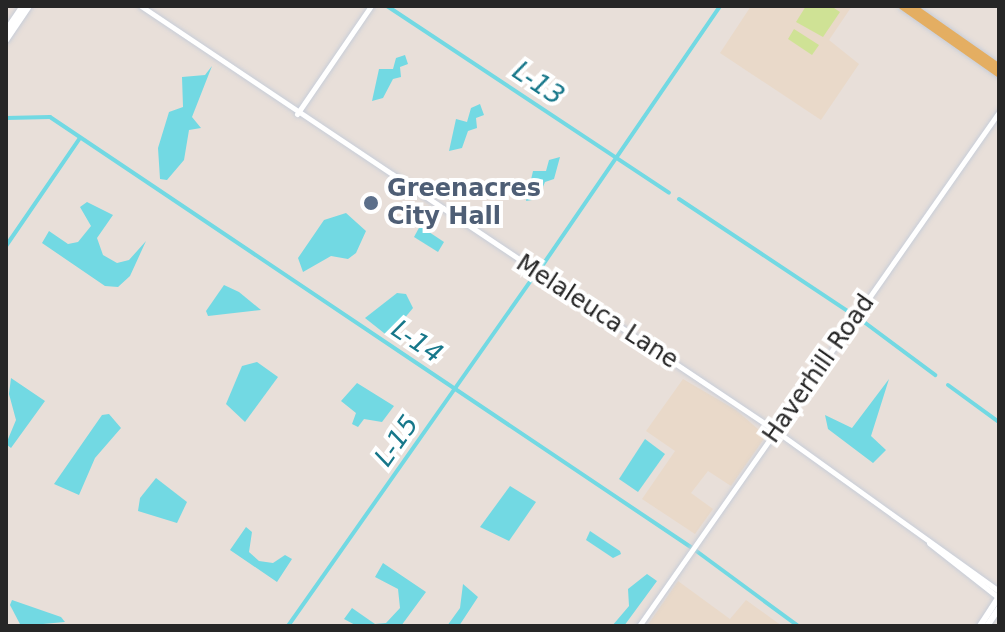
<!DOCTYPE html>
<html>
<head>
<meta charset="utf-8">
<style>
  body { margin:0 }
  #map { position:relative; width:1005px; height:632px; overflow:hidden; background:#e8dfd9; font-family:"DejaVu Sans",sans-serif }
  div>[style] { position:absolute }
  .education>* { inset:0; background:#e9d9c9 }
  .pitch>* { inset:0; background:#cfe295 }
  .water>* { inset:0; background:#72d9e3 }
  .canal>* { height:4px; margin:-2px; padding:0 2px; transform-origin:2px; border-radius:2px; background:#72d9e3 }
  .roads { filter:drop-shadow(0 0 2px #c7cdd8) drop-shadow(0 0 2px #c7cdd8) }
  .tertiary>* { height:5px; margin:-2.5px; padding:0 2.5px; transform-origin:2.5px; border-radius:2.5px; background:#fff }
  .secondary>* { height:6px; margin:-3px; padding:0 3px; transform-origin:3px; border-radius:3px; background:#fff }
  .primary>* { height:7px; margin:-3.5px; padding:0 3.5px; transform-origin:3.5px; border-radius:3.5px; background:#e4ae62 }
  .dots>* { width:22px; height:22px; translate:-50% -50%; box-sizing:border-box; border:4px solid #fff; border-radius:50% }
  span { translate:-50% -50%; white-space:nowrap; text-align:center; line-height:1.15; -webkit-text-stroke:8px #fff; paint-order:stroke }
  .service-label { font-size:24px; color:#4e5e75; font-weight:700 }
  .left { translate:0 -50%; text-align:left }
  .street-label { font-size:24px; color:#262626 }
  .water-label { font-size:26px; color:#17778a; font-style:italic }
  .frame { position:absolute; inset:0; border:8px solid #262626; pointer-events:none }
</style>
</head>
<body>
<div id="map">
  <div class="education">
    <div style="clip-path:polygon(751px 6px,852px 6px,829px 40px,859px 64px,821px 120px,720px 53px)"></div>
    <div style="clip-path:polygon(683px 379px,736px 410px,766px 436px,731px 486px,708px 471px,691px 493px,713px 509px,695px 534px,642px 499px,675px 451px,646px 431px)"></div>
    <div style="clip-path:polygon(678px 581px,730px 619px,746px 600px,782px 626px,647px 626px)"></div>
  </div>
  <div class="pitch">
    <div style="clip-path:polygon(806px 6px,831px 6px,840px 12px,823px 37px,796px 22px)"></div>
    <div style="clip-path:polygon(794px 29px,819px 45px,812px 55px,788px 39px)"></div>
  </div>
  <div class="water">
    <div style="clip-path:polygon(405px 55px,408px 64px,400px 67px,401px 77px,393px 79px,383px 98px,372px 101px,379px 69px,393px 69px,396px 58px)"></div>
    <div style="clip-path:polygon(212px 66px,192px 117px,201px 128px,189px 130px,184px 160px,167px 180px,160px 179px,158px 148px,169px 112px,183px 107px,182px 77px,205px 75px)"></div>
    <div style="clip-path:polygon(480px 104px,484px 115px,476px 118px,477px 128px,468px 131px,462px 148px,449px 151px,456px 119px,467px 122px,471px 108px)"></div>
    <div style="clip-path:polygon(560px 157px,554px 179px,545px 182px,538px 199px,526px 201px,533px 171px,546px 171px,549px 160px)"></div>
    <div style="clip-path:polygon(87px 202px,113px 215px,97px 238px,103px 255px,117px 263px,129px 260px,146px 241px,130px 276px,118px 287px,105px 286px,42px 243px,49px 231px,68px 244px,78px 242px,91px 226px,80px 207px)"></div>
    <div style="clip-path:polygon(346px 213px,366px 231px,356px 253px,348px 259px,331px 256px,303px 272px,298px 258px,324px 220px)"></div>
    <div style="clip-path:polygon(420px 226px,444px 242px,438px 252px,414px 237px)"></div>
    <div style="clip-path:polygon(224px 285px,239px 292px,261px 310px,208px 316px,206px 311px)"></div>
    <div style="clip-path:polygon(397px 293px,406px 294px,413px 308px,389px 337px,365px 318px)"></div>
    <div style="clip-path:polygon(257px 362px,278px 377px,245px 422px,226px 404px,242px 366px)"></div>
    <div style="clip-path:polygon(11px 378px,45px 401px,11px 448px,6px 444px,16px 420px,9px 394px)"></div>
    <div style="clip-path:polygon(889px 379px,871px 436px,886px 450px,873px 463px,828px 429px,825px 415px,852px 428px)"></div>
    <div style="clip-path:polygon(357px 383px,394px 406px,382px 422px,364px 419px,358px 427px,352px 424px,356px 413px,341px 401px)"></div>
    <div style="clip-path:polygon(109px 414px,121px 428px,95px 458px,79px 495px,54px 484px,102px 415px)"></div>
    <div style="clip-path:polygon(645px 439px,665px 454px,638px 492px,619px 479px)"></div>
    <div style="clip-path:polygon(156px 478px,187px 502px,177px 523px,138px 511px,140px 498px)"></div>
    <div style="clip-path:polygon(510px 486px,536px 502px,509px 541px,480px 527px)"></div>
    <div style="clip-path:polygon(246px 527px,252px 532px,249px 552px,259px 561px,273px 563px,285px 555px,292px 559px,277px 582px,230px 550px)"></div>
    <div style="clip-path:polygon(590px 531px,620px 551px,621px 554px,613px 558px,586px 540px)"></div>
    <div style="clip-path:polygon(383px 563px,426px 592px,401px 626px,357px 626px,344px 619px,352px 608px,375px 624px,386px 623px,400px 608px,398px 589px,375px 577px)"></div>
    <div style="clip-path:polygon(647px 574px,657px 581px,624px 626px,612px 626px,629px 606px,628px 589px)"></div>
    <div style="clip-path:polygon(463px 584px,478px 597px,459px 626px,447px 626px,460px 608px)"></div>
    <div style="clip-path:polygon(12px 600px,61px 617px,65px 622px,21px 626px,10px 605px)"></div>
  </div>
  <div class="canal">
    <div style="left:387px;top:6px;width:338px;rotate:33.5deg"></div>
    <div style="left:6px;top:118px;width:44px;rotate:-1.3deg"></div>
    <div style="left:50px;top:117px;width:777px;rotate:33.87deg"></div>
    <div style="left:695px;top:550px;width:128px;rotate:36.4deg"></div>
    <div style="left:679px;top:199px;width:208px;rotate:33.6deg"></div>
    <div style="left:6px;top:246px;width:131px;rotate:-55.6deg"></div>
    <div style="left:540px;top:269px;width:319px;rotate:-55.6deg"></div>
    <div style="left:860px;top:319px;width:94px;rotate:36.7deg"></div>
    <div style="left:948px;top:385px;width:63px;rotate:36deg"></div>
    <div style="left:288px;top:626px;width:428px;rotate:-54.9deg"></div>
  </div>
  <div class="roads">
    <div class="tertiary">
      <div style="left:141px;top:6px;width:764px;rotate:33.79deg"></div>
      <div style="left:776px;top:431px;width:274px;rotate:35.7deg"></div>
      <div style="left:297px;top:114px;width:131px;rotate:-55.6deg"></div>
      <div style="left:929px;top:543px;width:89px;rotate:38.2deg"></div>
      <div style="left:639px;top:626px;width:628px;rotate:-54.99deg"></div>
    </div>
    <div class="secondary">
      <div style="left:6px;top:31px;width:30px;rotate:-56deg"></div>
      <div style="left:6px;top:40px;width:41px;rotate:-55.9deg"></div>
      <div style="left:980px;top:626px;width:35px;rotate:-57deg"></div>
      <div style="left:987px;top:626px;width:22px;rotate:-56deg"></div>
    </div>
    <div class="primary">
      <div style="left:902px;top:6px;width:118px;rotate:35deg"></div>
      <div style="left:912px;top:6px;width:106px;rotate:35deg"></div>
    </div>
  </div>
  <div class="dots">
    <div style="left:371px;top:203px;background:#5c6f8a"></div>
  </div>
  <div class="service-label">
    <span class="left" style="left:387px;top:203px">Greenacres<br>City Hall</span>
  </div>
  <div class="street-label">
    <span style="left:597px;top:312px;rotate:33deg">Melaleuca Lane</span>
    <span style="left:819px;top:369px;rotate:-55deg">Haverhill Road</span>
  </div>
  <div class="water-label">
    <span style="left:538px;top:84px;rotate:34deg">L-13</span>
    <span style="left:417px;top:342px;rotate:34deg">L-14</span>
    <span style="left:397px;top:441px;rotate:-55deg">L-15</span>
  </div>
  <div class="frame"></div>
</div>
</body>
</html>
